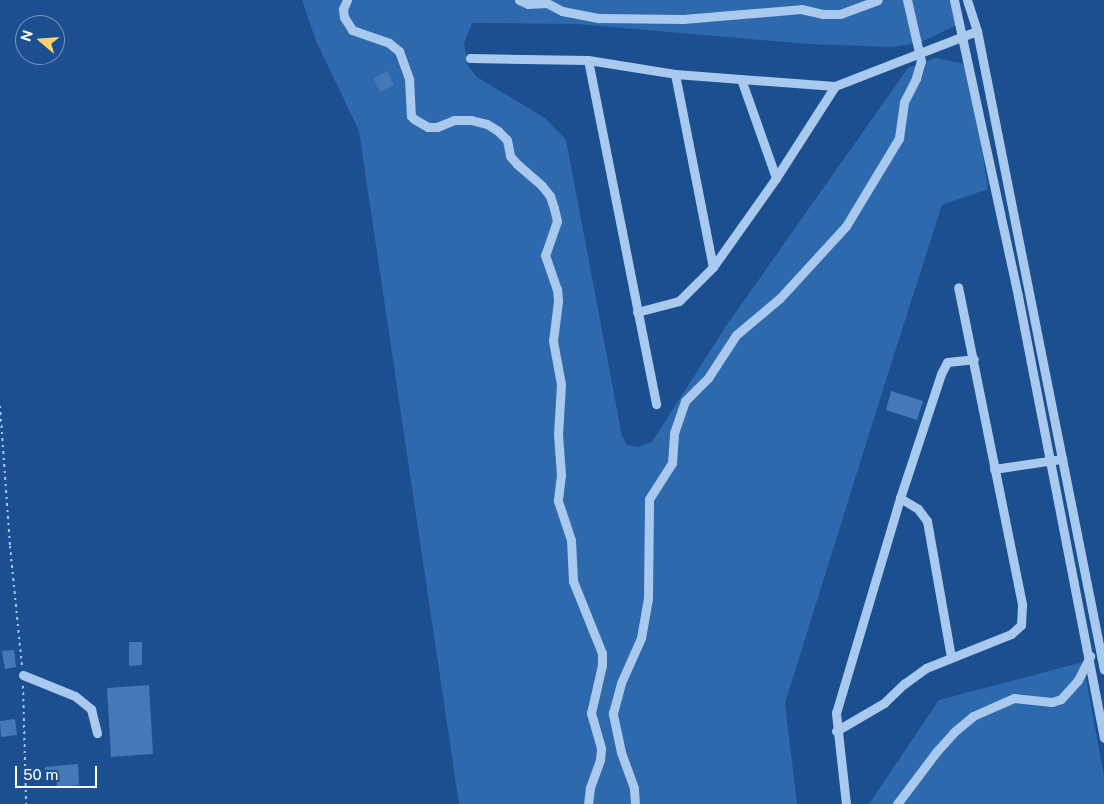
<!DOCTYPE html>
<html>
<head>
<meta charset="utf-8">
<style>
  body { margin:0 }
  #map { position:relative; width:1104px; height:804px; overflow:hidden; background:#1b4f8f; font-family:"Public Sans",sans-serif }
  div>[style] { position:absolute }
  .green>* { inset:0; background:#2e69ad }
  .building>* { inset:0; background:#4478b7 }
  .path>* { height:2px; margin-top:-1px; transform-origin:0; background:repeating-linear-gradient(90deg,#a9c9ee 0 2.5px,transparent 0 6.5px) }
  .minor>* { height:9px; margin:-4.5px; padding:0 4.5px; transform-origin:4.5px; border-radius:4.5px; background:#a9c9ee }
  span { translate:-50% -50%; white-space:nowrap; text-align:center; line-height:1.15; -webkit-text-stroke:5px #1b4f8f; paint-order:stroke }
  .north { position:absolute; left:15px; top:15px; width:50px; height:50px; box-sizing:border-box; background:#1b4f8f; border:1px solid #7695bc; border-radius:50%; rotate:288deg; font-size:14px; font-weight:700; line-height:20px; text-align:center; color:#fff }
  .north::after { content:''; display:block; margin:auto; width:18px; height:22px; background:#ffd166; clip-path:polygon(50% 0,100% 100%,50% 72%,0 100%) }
  .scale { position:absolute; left:15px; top:766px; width:82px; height:22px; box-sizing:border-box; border:2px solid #fff; border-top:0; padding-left:6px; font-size:15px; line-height:18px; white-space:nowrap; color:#fff; -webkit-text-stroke:4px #1b4f8f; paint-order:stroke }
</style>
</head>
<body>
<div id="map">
  <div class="green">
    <div style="clip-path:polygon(302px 0,954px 0,959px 24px,919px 43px,891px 47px,808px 44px,577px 24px,472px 23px,464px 43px,468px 66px,477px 77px,545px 118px,566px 140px,622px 436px,627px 445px,638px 447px,652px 442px,726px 326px,908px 68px,936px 58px,969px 65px,988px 189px,942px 205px,885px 383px,785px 703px,797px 804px,459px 804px,359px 131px,316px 41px)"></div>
    <div style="clip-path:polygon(1083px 662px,1104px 776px,1104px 804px,869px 804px,939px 700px)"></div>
  </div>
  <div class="building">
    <div style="clip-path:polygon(387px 71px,394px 85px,380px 92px,373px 79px)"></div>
    <div style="clip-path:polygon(891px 391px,923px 401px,917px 420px,886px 410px)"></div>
    <div style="clip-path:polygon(129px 642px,142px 642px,142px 665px,129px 666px)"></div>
    <div style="clip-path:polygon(14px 650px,16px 667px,5px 669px,2px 651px)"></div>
    <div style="clip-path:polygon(149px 685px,153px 754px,111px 757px,107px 688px)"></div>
    <div style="clip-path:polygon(15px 719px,17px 735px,1px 737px,0 721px)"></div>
    <div style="clip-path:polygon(78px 764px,79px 785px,57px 787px,56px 776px,45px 777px,45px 767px)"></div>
  </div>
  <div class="path">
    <div style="left:0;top:406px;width:140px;rotate:85.9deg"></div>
    <div style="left:10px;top:546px;width:122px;rotate:84.3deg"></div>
    <div style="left:23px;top:686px;width:118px;rotate:88.5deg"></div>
  </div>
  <div class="minor">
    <div style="left:347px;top:0;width:10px;rotate:114deg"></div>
    <div style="left:343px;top:9px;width:8px;rotate:83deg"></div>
    <div style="left:344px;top:17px;width:15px;rotate:58deg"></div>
    <div style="left:352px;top:30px;width:39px;rotate:19deg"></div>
    <div style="left:389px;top:43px;width:13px;rotate:39deg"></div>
    <div style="left:399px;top:51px;width:30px;rotate:70deg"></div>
    <div style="left:409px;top:79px;width:37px;rotate:87deg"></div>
    <div style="left:411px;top:116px;width:4px;rotate:45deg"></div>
    <div style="left:414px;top:119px;width:16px;rotate:30deg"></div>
    <div style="left:428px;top:127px;width:9px"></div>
    <div style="left:437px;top:127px;width:18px;rotate:-22deg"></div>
    <div style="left:454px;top:120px;width:17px"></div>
    <div style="left:471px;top:120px;width:16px;rotate:14deg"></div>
    <div style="left:487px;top:124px;width:13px;rotate:32deg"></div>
    <div style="left:498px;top:131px;width:13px;rotate:45deg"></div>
    <div style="left:507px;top:140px;width:16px;rotate:79deg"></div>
    <div style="left:510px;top:156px;width:11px;rotate:49deg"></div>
    <div style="left:517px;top:164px;width:33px;rotate:41deg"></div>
    <div style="left:542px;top:186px;width:13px;rotate:51deg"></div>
    <div style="left:550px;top:196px;width:13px;rotate:72deg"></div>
    <div style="left:554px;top:208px;width:13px;rotate:77deg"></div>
    <div style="left:557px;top:221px;width:36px;rotate:109deg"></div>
    <div style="left:545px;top:255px;width:36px;rotate:71deg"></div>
    <div style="left:557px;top:289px;width:12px;rotate:85deg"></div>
    <div style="left:558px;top:301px;width:40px;rotate:97.1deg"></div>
    <div style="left:553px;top:341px;width:44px;rotate:79.5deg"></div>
    <div style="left:561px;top:384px;width:50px;rotate:93.4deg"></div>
    <div style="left:558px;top:434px;width:41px;rotate:85.8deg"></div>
    <div style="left:561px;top:475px;width:26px;rotate:97deg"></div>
    <div style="left:558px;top:501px;width:41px;rotate:71.6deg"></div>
    <div style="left:571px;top:540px;width:41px;rotate:87.2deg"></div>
    <div style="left:573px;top:581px;width:78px;rotate:68.1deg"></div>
    <div style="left:602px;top:653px;width:12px;rotate:90deg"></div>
    <div style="left:602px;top:665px;width:49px;rotate:102.9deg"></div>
    <div style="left:591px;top:713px;width:37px;rotate:74deg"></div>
    <div style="left:601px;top:749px;width:11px;rotate:95deg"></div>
    <div style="left:600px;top:760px;width:30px;rotate:110deg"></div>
    <div style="left:590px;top:788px;width:16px;rotate:97deg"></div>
    <div style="left:519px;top:0;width:10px;rotate:24deg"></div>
    <div style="left:528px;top:4px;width:19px;rotate:-3deg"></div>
    <div style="left:547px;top:3px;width:17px;rotate:28deg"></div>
    <div style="left:562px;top:11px;width:38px;rotate:11deg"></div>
    <div style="left:599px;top:18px;width:84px;rotate:0.7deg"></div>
    <div style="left:683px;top:19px;width:118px;rotate:-4.8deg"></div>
    <div style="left:801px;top:9px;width:23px;rotate:13deg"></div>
    <div style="left:823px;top:14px;width:17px"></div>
    <div style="left:840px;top:14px;width:40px;rotate:-20.2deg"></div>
    <div style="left:954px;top:0;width:303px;rotate:77.8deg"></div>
    <div style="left:1018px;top:296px;width:450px;rotate:79deg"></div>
    <div style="left:967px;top:0;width:33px;rotate:72deg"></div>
    <div style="left:977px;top:31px;width:651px;rotate:78.76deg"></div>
    <div style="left:470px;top:58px;width:118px;rotate:1deg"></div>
    <div style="left:588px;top:60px;width:88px;rotate:9.1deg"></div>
    <div style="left:675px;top:74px;width:160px;rotate:4.3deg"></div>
    <div style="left:835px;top:86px;width:152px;rotate:-21.2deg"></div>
    <div style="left:588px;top:60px;width:351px;rotate:78.8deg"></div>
    <div style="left:675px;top:74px;width:197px;rotate:78.9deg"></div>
    <div style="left:741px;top:79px;width:105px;rotate:70.5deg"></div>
    <div style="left:637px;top:312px;width:43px;rotate:-14.7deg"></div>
    <div style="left:679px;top:301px;width:48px;rotate:-45deg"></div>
    <div style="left:713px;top:267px;width:109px;rotate:-54.7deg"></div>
    <div style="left:776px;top:178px;width:109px;rotate:-57.3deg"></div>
    <div style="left:994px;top:469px;width:69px;rotate:-8.4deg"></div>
    <div style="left:900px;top:498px;width:21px;rotate:31deg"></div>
    <div style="left:918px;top:509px;width:15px;rotate:53deg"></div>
    <div style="left:927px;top:521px;width:138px;rotate:80deg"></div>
    <div style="left:23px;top:675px;width:56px;rotate:22deg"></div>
    <div style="left:75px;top:696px;width:21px;rotate:39deg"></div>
    <div style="left:91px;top:709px;width:25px;rotate:76deg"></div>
    <div style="left:836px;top:731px;width:56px;rotate:-30.3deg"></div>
    <div style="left:884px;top:703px;width:28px;rotate:-44deg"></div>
    <div style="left:904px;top:684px;width:27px;rotate:-36deg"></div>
    <div style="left:926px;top:668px;width:92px;rotate:-21.8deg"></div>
    <div style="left:1011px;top:634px;width:13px;rotate:-42deg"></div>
    <div style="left:1021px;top:625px;width:21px;rotate:-87deg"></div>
    <div style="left:1022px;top:604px;width:323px;rotate:-101.4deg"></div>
    <div style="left:635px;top:804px;width:16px;rotate:-94deg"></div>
    <div style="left:634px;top:788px;width:38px;rotate:-110deg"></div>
    <div style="left:621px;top:752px;width:40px;rotate:-102deg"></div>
    <div style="left:613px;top:713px;width:31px;rotate:-75deg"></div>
    <div style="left:621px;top:683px;width:49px;rotate:-66deg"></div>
    <div style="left:641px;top:638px;width:40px;rotate:-80deg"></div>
    <div style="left:648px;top:599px;width:100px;rotate:-89.4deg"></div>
    <div style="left:649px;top:499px;width:43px;rotate:-57.4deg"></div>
    <div style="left:672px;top:463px;width:30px;rotate:-86deg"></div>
    <div style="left:674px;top:433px;width:34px;rotate:-71deg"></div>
    <div style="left:685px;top:401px;width:33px;rotate:-45deg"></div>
    <div style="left:708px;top:378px;width:51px;rotate:-56.9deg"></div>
    <div style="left:736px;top:335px;width:57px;rotate:-40.1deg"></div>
    <div style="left:780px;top:298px;width:98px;rotate:-47.5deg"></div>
    <div style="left:846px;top:226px;width:103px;rotate:-58.9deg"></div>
    <div style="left:899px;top:138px;width:36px;rotate:-82deg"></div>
    <div style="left:904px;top:102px;width:27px;rotate:-63deg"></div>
    <div style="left:916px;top:78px;width:18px;rotate:-74deg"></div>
    <div style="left:921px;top:61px;width:63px;rotate:-102.9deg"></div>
    <div style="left:846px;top:804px;width:92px;rotate:-96.3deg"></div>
    <div style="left:836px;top:713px;width:224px;rotate:-73.4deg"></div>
    <div style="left:900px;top:498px;width:131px;rotate:-71.7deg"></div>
    <div style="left:941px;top:374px;width:13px;rotate:-63deg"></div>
    <div style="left:947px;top:362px;width:27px;rotate:-6deg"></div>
    <div style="left:897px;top:804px;width:66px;rotate:-53deg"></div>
    <div style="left:937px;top:751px;width:25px;rotate:-48deg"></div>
    <div style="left:954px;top:732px;width:25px;rotate:-40deg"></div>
    <div style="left:973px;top:716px;width:45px;rotate:-23.7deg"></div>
    <div style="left:1014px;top:698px;width:38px;rotate:6deg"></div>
    <div style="left:1052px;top:702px;width:9px;rotate:-18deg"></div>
    <div style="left:1061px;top:699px;width:25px;rotate:-48deg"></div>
    <div style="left:1078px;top:680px;width:27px;rotate:-63deg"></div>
  </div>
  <div class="north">N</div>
  <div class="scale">50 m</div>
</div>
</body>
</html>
